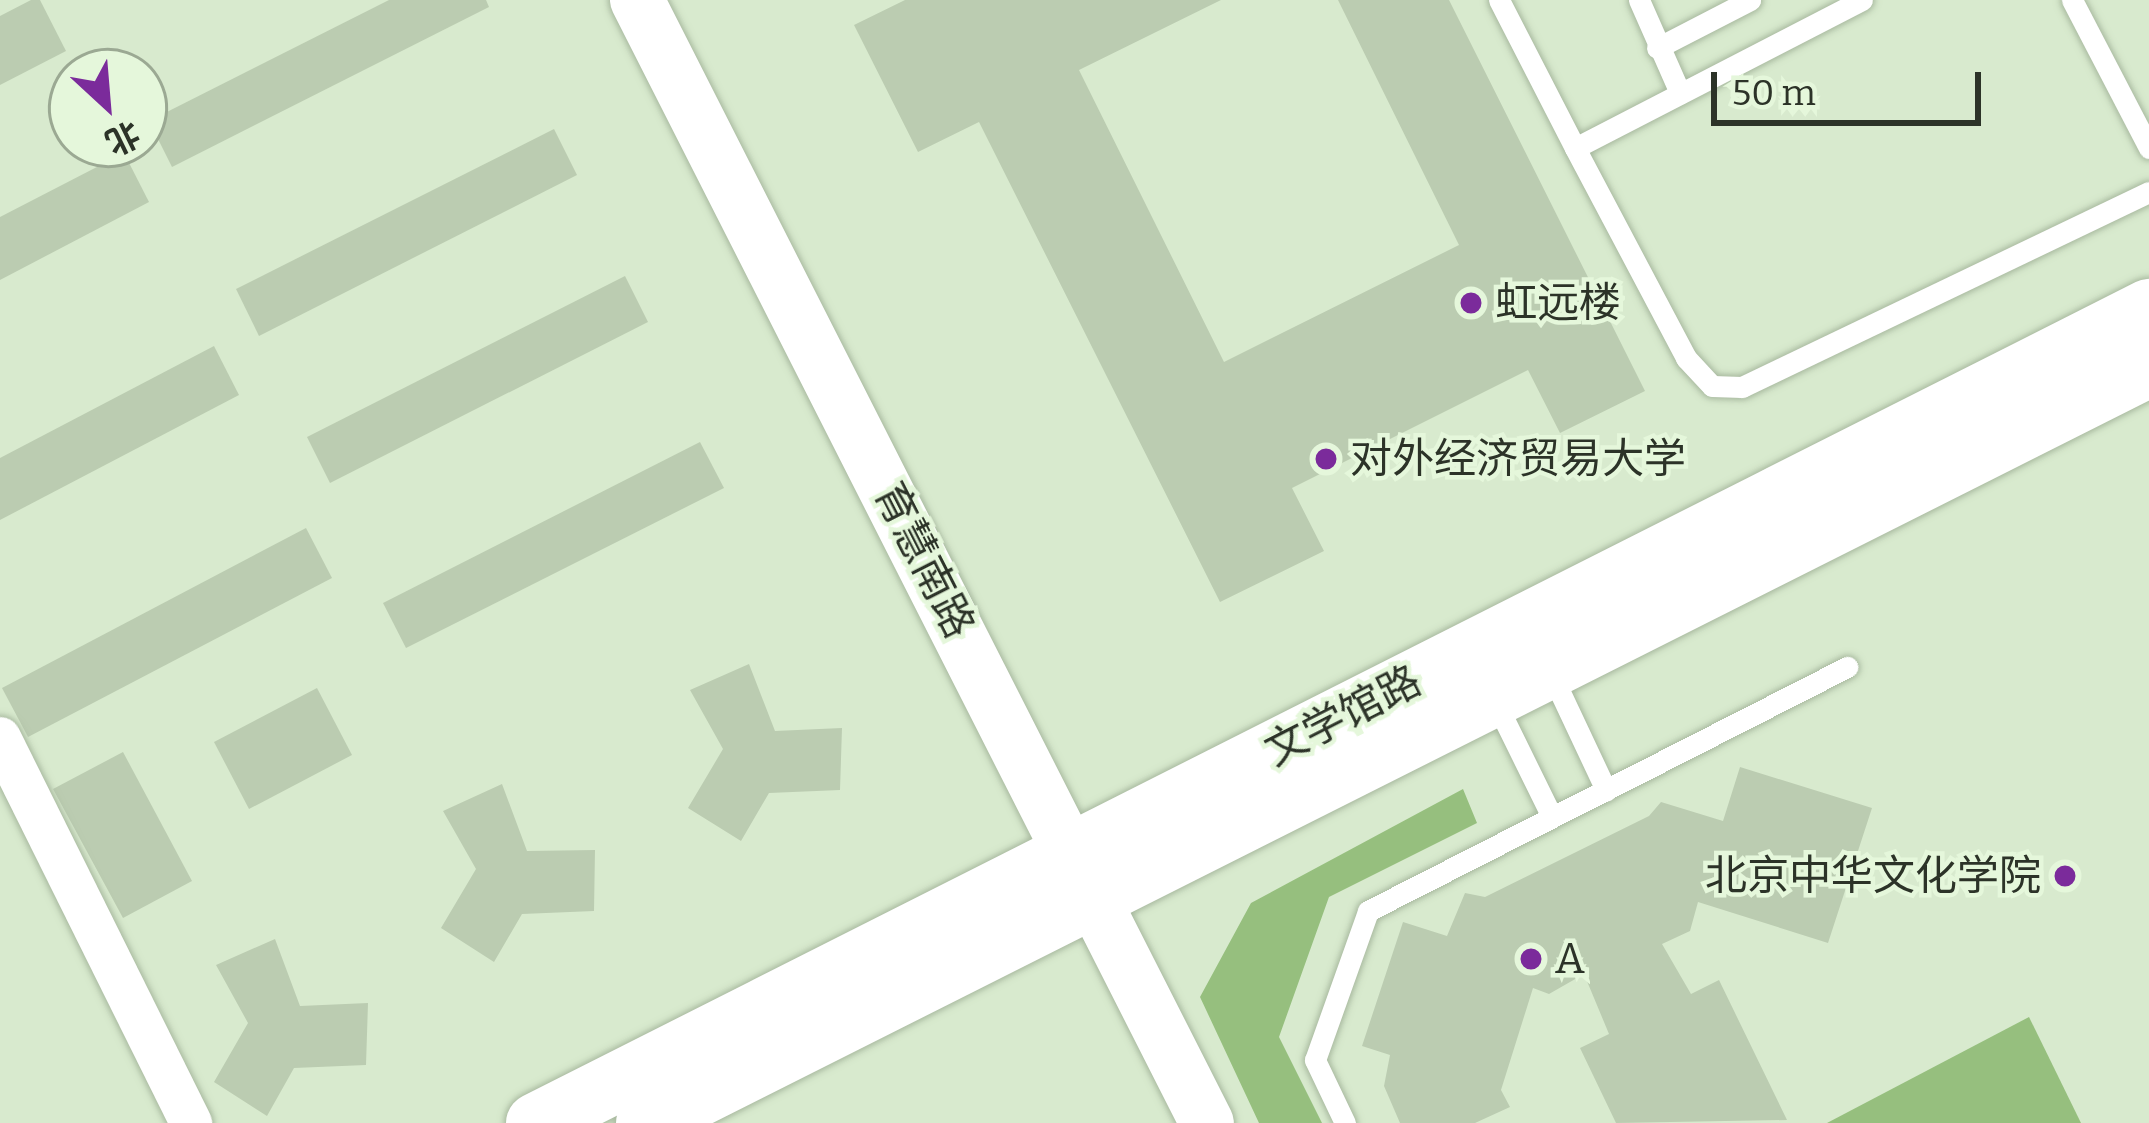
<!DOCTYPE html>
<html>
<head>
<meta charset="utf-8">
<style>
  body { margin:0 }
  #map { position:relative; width:2149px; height:1123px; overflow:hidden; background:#d8eace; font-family:Bitter,"Noto Sans SC",serif }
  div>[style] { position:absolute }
  .green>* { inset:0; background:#96bf7e }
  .building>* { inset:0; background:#bbccb1 }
  .roads { filter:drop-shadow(0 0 3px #a8b99f) drop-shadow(0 0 3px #a8b99f) }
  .service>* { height:21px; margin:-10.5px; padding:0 10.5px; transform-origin:10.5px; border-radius:10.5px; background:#fff }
  .minor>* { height:42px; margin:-21px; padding:0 21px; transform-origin:21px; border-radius:21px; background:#fff }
  .tertiary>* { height:54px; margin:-27px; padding:0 27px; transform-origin:27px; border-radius:27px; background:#fff }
  .secondary>* { height:60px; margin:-30px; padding:0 30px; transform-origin:30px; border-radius:30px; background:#fff }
  .dots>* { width:33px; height:33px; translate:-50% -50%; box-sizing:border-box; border:6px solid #e5f7db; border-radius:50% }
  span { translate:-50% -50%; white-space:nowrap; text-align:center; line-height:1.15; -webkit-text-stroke:9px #e5f7db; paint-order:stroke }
  .poi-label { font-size:42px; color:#2c3328 }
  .left { translate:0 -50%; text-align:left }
  .right { translate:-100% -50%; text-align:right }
  .street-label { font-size:42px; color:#2c3328 }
  .north { position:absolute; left:48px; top:48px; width:120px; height:120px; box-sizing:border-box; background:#e5f7db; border:3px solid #9ba993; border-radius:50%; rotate:154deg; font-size:33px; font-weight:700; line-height:48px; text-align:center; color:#2c3328 }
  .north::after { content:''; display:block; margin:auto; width:42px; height:54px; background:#7b2b9b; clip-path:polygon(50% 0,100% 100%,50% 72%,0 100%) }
  .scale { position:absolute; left:1711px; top:72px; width:270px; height:54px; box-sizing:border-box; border:6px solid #2c3328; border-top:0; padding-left:15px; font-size:36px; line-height:42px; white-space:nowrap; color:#2c3328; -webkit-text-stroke:9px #e5f7db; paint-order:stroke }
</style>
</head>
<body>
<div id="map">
  <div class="green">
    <div style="clip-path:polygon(1463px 789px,1477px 823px,1329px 897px,1279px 1037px,1322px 1123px,1259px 1123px,1200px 997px,1251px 903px)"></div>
    <div style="clip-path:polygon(2029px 1017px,2081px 1123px,1827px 1123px)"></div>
  </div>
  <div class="building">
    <div style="clip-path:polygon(31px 0,40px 0,66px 51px,0 85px,0 16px)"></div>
    <div style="clip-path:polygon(389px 0,486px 0,489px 7px,172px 167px,149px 121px)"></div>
    <div style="clip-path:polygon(905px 0,1221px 0,1079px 70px,1224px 362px,1459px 245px,1338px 0,1449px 0,1645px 391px,1560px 433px,1528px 370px,1292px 488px,1324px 551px,1220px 602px,979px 122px,918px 152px,854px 25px)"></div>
    <div style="clip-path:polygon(554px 129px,577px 175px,259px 336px,236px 289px)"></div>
    <div style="clip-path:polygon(124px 153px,149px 202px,0 280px,0 217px)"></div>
    <div style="clip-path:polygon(625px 276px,648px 322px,330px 483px,307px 437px)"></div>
    <div style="clip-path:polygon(214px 346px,239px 395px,0 520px,0 458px)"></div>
    <div style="clip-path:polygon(700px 442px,724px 488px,406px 648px,383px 603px)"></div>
    <div style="clip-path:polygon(306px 528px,332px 578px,28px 737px,2px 688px)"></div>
    <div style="clip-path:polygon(749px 664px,775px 731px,842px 728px,840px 790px,769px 793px,741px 841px,688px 808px,723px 749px,690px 690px)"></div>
    <div style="clip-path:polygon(317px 688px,352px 755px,249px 809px,214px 742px)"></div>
    <div style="clip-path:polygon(123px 752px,192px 881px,123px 918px,53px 789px)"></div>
    <div style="clip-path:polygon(1740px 767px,1872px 808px,1828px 943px,1698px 902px,1690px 931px,1662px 944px,1691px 994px,1719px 980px,1787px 1120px,1616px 1123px,1580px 1048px,1609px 1034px,1584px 974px,1549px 994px,1533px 988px,1501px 1090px,1510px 1107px,1475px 1123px,1400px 1123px,1384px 1086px,1390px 1055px,1362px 1046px,1403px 922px,1447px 936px,1465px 893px,1485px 897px,1649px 816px,1661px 802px,1723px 821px)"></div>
    <div style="clip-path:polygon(502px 784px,527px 851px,595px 850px,594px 911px,522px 914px,494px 962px,441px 928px,476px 869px,443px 811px)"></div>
    <div style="clip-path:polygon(275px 939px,300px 1006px,368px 1003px,366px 1065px,294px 1068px,267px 1116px,214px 1082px,248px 1023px,216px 965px)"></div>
  </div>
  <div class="roads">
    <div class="service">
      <div style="left:1499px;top:0;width:166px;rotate:62.8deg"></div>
      <div style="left:1575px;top:148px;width:323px;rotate:-27.3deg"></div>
      <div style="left:1639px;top:0;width:102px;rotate:66.2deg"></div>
      <div style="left:2072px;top:0;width:167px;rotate:62.5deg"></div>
      <div style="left:1657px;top:48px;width:105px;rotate:-27.3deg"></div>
      <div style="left:1575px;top:148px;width:238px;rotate:62.1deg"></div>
      <div style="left:1686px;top:358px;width:38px;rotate:47deg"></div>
      <div style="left:1712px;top:386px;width:30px;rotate:2deg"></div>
      <div style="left:1742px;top:387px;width:451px;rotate:-25.6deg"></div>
      <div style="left:1550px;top:671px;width:132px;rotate:64.8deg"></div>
      <div style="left:1494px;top:699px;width:131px;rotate:63.8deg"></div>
      <div style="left:1345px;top:1123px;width:70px;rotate:-115.5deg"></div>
      <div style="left:1315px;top:1060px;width:158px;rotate:-70.4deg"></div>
      <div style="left:1368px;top:911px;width:538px;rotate:-26.99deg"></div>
    </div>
    <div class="minor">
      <div style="left:0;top:738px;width:430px;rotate:63.6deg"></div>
    </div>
    <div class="tertiary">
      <div style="left:637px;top:0;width:1259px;rotate:63.09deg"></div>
    </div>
    <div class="secondary">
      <div style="left:536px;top:1123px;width:1807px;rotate:-26.78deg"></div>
      <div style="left:646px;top:1123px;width:1682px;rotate:-26.7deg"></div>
    </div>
  </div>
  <div class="dots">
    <div style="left:1471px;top:303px;background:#7b2b9b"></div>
    <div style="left:1326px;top:459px;background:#7b2b9b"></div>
    <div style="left:2065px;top:876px;background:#7b2b9b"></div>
    <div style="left:1531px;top:959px;background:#7b2b9b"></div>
  </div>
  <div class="poi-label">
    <span class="left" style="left:1495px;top:303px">虹远楼</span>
    <span class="left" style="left:1350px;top:459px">对外经济贸易大学</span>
    <span class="right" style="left:2041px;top:876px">北京中华文化学院</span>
    <span class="left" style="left:1555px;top:959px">A</span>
  </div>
  <div class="street-label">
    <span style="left:924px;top:560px;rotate:63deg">育慧南路</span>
    <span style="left:1343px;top:716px;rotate:-27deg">文学馆路</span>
  </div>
  <div class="north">北</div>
  <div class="scale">50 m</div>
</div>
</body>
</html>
